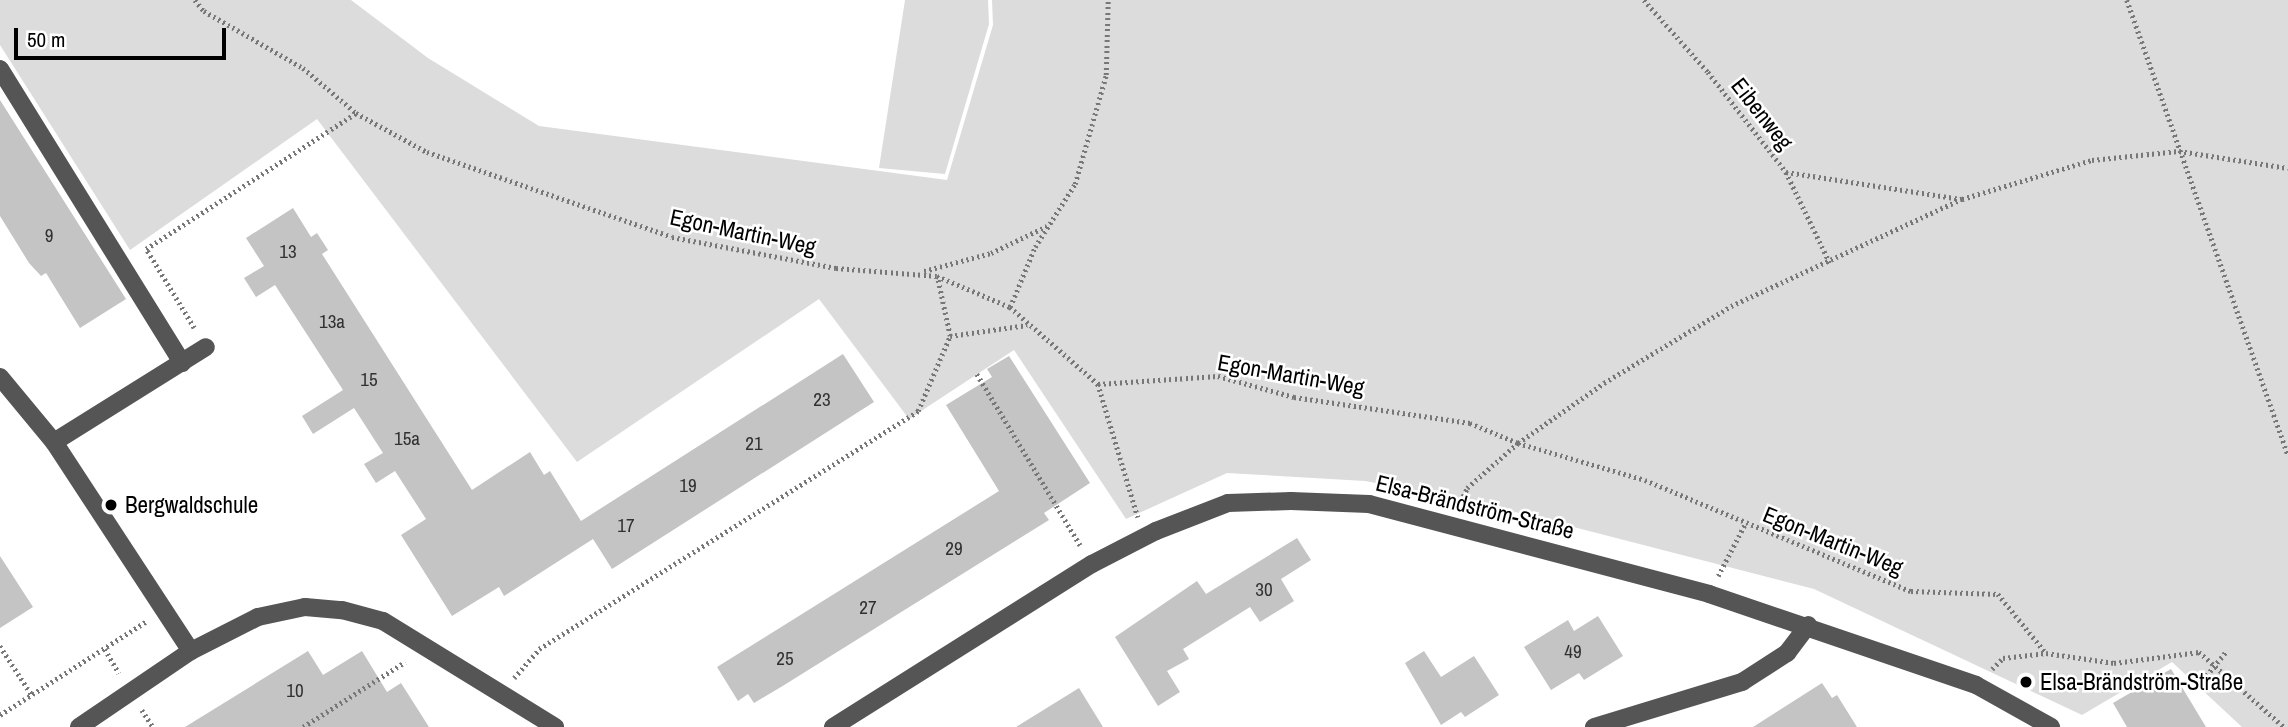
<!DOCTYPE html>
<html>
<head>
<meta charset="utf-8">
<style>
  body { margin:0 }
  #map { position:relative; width:2288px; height:727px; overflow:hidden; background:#fff; font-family:"Archivo Narrow",sans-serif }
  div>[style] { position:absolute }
  .green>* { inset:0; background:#dcdcdc }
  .building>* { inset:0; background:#c4c4c4 }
  .path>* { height:4.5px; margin-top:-2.25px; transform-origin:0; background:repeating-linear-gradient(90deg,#777 0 2px,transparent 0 5.5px) }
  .minor>* { height:18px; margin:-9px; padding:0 9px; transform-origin:9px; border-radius:9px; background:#555 }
  .dots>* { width:19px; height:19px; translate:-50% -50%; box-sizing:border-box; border:4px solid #fff; border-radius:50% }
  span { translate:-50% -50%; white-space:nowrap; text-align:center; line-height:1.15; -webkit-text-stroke:5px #fff; paint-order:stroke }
  .number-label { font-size:19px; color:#313131 }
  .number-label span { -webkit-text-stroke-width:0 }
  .street-label { font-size:23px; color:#000 }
  .poi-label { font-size:23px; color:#000 }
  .left { translate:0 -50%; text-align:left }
  .scale { position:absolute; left:14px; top:28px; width:212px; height:32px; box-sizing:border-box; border:4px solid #000; border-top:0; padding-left:9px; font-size:21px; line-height:24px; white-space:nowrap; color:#000; -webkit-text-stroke:5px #fff; paint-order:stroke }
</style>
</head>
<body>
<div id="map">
  <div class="green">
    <div style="clip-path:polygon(0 0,351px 0,428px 58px,539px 126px,947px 180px,993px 25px,992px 0,2288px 0,2288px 727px,2242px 727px,2172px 662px,2082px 715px,1814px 589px,1480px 503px,1365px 481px,1227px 473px,1126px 519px,1014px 350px,909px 419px,819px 299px,577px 462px,317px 119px,130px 250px,0 45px)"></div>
    <div style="clip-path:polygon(905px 0,988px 0,989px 24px,945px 174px,879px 168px)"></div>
  </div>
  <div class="building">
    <div style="clip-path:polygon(0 100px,126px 299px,80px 328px,46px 273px,41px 276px,29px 263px,0 216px)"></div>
    <div style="clip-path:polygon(293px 208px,311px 237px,317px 233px,328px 250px,322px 254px,472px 490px,530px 452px,544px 475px,550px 471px,581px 521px,843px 354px,874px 402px,612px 569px,593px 539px,504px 596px,499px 587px,452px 616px,401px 535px,426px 519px,395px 471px,376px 483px,364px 464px,383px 453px,354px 408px,313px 434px,302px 416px,343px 390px,275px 285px,256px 297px,244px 278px,264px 266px,246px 238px)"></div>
    <div style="clip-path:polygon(1009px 356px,1090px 483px,1044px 513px,1049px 520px,781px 687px,754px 703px,748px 694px,738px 701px,717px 667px,999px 491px,946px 405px,992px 377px,987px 369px)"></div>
    <div style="clip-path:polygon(1297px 538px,1311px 560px,1281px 579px,1294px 601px,1260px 622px,1250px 607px,1183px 649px,1189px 659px,1167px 671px,1180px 692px,1158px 706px,1115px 637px,1197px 581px,1206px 594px)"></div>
    <div style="clip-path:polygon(0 556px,33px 607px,0 628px)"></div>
    <div style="clip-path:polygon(1598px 616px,1623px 656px,1584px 680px,1579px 673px,1551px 690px,1524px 647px,1568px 620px,1574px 631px)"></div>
    <div style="clip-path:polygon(308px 651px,323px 675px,362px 651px,387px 692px,401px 683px,429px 727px,185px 727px)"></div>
    <div style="clip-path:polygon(1424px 651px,1441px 677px,1474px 656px,1499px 695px,1465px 717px,1461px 712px,1441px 725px,1405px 663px)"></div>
    <div style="clip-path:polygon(2171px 669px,2206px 727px,2127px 727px,2113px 703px)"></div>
    <div style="clip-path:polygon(1822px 683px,1832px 698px,1837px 695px,1857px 727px,1753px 727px)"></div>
    <div style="clip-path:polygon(1079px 688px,1103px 727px,1016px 727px)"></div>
  </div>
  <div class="path">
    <div style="left:195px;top:0;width:14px;rotate:51deg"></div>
    <div style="left:204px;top:11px;width:114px;rotate:29.9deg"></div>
    <div style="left:303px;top:68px;width:70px;rotate:40.3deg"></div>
    <div style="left:356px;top:113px;width:81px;rotate:28.8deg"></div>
    <div style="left:427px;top:152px;width:259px;rotate:19.1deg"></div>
    <div style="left:672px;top:237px;width:167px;rotate:10.7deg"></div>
    <div style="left:836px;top:268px;width:101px;rotate:4.5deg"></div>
    <div style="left:937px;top:276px;width:79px;rotate:23deg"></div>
    <div style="left:1010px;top:307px;width:117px;rotate:41.2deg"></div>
    <div style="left:1098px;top:384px;width:120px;rotate:-3.8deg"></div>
    <div style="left:1218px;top:376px;width:79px;rotate:15.4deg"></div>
    <div style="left:1294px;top:397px;width:178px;rotate:8.4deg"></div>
    <div style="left:1470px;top:423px;width:52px;rotate:22.6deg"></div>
    <div style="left:1518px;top:443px;width:132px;rotate:16.2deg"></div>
    <div style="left:1645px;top:480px;width:288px;rotate:22.7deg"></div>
    <div style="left:1911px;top:591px;width:87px;rotate:2deg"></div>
    <div style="left:1998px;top:594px;width:76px;rotate:50.9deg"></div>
    <div style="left:1644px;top:0;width:96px;rotate:48.4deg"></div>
    <div style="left:1708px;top:72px;width:127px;rotate:52deg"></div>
    <div style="left:1786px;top:172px;width:101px;rotate:64.2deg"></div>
    <div style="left:2127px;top:0;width:483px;rotate:70.5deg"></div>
    <div style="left:1786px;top:172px;width:177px;rotate:8.8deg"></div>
    <div style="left:924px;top:271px;width:69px;rotate:-15deg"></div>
    <div style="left:991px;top:253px;width:62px;rotate:-25.7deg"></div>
    <div style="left:1010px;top:307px;width:65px;rotate:-67.4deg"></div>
    <div style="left:1035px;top:247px;width:75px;rotate:-57.6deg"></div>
    <div style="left:1075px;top:184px;width:113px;rotate:-74.1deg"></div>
    <div style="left:1106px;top:75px;width:75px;rotate:-88.5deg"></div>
    <div style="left:194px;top:328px;width:92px;rotate:-121.3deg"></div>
    <div style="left:146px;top:249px;width:250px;rotate:-32.9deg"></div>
    <div style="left:950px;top:336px;width:78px;rotate:-8.1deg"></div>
    <div style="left:977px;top:374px;width:200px;rotate:58.9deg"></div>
    <div style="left:1098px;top:384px;width:139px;rotate:73.3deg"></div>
    <div style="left:1458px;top:506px;width:20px;rotate:-63deg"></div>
    <div style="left:1467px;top:488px;width:68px;rotate:-41.4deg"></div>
    <div style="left:1518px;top:443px;width:105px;rotate:-34.9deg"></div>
    <div style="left:1604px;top:383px;width:149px;rotate:-31.2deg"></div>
    <div style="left:1731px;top:306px;width:255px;rotate:-24.9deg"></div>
    <div style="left:1962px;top:199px;width:136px;rotate:-16.7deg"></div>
    <div style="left:2092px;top:160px;width:87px;rotate:-5.9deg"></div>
    <div style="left:2179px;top:151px;width:110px;rotate:8.9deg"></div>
    <div style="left:1718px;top:576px;width:59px;rotate:-62.6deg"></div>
    <div style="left:0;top:646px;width:59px;rotate:56.9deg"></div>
    <div style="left:105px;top:649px;width:28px;rotate:60deg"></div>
    <div style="left:1992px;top:669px;width:16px;rotate:-45deg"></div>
    <div style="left:2003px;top:658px;width:43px;rotate:-6.6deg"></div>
    <div style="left:2046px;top:653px;width:69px;rotate:8.4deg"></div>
    <div style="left:2114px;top:663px;width:86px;rotate:-7.4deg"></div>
    <div style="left:2199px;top:652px;width:113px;rotate:41.4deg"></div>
    <div style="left:514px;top:678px;width:38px;rotate:-49deg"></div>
    <div style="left:539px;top:649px;width:448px;rotate:-32.1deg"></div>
    <div style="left:918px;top:411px;width:82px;rotate:-66.9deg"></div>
    <div style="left:950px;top:336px;width:61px;rotate:-102.2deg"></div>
    <div style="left:2203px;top:680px;width:38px;rotate:-51deg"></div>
    <div style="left:142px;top:710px;width:20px;rotate:57deg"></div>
    <div style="left:0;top:715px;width:174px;rotate:-32.6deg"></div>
    <div style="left:303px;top:727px;width:121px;rotate:-32.5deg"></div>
  </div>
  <div class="minor">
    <div style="left:0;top:69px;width:346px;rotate:58.2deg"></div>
    <div style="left:0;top:377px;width:85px;rotate:50.3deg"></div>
    <div style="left:54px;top:442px;width:250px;rotate:56.8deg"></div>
    <div style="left:54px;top:442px;width:179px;rotate:-32deg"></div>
    <div style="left:79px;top:727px;width:135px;rotate:-34.2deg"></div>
    <div style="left:191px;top:651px;width:75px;rotate:-26.9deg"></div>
    <div style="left:258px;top:617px;width:48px;rotate:-12deg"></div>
    <div style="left:305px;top:607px;width:37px;rotate:5deg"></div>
    <div style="left:342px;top:610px;width:42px;rotate:15deg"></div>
    <div style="left:383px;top:621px;width:202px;rotate:31.6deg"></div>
    <div style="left:833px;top:727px;width:306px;rotate:-32.2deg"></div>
    <div style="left:1092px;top:564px;width:72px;rotate:-27.3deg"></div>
    <div style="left:1156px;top:531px;width:77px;rotate:-21.3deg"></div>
    <div style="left:1228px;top:503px;width:63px;rotate:-1.8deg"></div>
    <div style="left:1291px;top:501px;width:78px;rotate:2.2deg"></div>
    <div style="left:1369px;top:504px;width:352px;rotate:14.8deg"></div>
    <div style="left:1709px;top:594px;width:282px;rotate:18.8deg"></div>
    <div style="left:1976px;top:685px;width:86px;rotate:29.2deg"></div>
    <div style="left:1594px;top:727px;width:155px;rotate:-16.9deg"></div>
    <div style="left:1742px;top:682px;width:54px;rotate:-32.8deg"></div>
    <div style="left:1787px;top:653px;width:35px;rotate:-53deg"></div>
  </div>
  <div class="dots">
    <div style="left:111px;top:505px;background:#000"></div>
    <div style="left:2026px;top:682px;background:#000"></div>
  </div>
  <div class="number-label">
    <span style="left:49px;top:236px">9</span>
    <span style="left:288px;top:252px">13</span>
    <span style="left:332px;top:322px">13a</span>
    <span style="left:369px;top:380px">15</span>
    <span style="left:822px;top:400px">23</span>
    <span style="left:407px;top:439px">15a</span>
    <span style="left:754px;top:444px">21</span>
    <span style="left:688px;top:486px">19</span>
    <span style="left:626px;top:526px">17</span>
    <span style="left:954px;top:549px">29</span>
    <span style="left:1264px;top:590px">30</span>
    <span style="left:868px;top:608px">27</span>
    <span style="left:1573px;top:652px">49</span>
    <span style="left:785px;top:659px">25</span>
    <span style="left:295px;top:691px">10</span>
  </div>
  <div class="street-label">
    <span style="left:1762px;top:114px;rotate:52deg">Eibenweg</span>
    <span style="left:743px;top:232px;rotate:12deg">Egon-Martin-Weg</span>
    <span style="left:1291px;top:375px;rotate:10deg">Egon-Martin-Weg</span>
    <span style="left:1475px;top:507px;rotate:14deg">Elsa-Brändström-Straße</span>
    <span style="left:1833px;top:541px;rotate:22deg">Egon-Martin-Weg</span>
  </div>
  <div class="poi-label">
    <span class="left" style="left:125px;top:505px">Bergwaldschule</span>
    <span class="left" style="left:2040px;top:682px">Elsa-Brändström-Straße</span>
  </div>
  <div class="scale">50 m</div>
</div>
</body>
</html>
